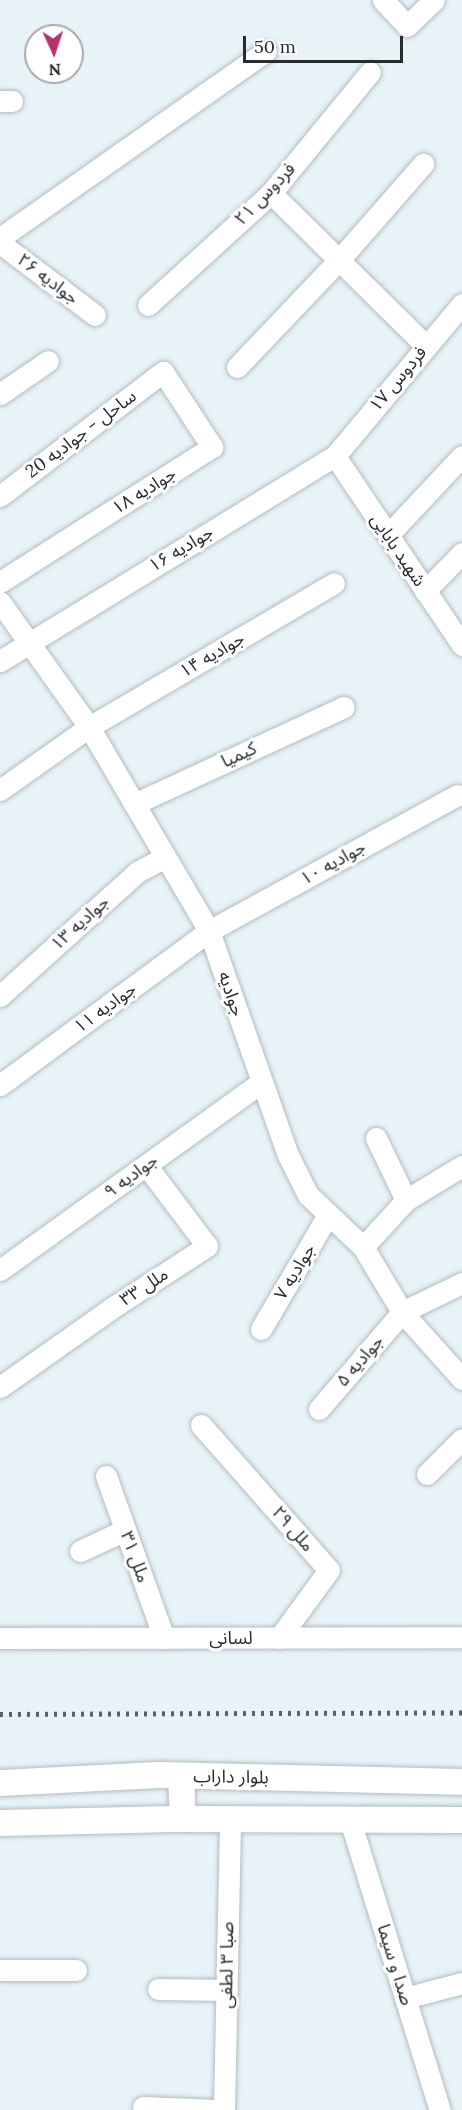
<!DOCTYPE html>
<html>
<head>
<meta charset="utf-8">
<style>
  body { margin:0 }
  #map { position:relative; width:462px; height:2110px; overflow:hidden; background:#e8f3f8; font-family:Lora,"Noto Sans Arabic",serif }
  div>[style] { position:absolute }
  .roads { filter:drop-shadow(0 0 2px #b2bcc1) drop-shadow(0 0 2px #b2bcc1) }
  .minor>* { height:21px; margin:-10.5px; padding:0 10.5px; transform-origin:10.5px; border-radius:10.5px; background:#fff }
  .major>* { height:26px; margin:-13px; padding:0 13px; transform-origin:13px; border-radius:13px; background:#fff }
  .rail>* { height:4.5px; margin-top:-2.25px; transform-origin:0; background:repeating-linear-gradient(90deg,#5a6063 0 3px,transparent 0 9px) }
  span { translate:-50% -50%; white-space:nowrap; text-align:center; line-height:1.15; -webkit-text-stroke:6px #fff; paint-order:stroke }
  .street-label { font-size:18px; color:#272b2d }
  .north { position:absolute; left:24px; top:24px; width:60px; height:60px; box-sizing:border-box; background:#fff; border:2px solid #a9aaab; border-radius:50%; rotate:177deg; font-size:16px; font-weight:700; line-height:24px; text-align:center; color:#272b2d }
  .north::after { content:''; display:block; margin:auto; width:21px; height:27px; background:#ba306a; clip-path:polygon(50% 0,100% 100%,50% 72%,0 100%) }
  .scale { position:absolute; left:243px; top:36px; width:160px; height:27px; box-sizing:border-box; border:3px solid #272b2d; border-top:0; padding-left:8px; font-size:18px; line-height:21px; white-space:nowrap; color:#272b2d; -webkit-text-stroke:4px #fff; paint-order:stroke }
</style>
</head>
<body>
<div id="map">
  <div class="roads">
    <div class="minor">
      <div style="left:383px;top:0;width:35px;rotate:47deg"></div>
      <div style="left:407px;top:26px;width:37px;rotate:-44deg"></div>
      <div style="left:0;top:101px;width:12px"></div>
      <div style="left:271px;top:193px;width:218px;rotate:44.6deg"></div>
      <div style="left:0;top:238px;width:325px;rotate:-35.1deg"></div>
      <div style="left:0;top:243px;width:119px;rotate:37.2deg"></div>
      <div style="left:148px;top:305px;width:166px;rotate:-42.3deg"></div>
      <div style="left:271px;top:193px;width:156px;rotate:-50.7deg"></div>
      <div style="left:237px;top:367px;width:148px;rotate:-46.4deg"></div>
      <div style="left:339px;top:260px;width:128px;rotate:-48.8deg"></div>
      <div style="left:0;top:394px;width:58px;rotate:-34.5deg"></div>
      <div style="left:335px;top:456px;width:228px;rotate:56.1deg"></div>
      <div style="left:0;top:496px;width:205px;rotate:-37.3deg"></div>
      <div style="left:163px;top:372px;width:90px;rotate:56.8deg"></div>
      <div style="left:212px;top:447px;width:251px;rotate:147.5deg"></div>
      <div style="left:388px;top:535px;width:108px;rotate:-46.9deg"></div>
      <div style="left:425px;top:591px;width:53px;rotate:-45.8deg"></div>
      <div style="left:0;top:602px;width:153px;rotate:54.5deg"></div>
      <div style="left:89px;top:727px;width:237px;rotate:59.5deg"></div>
      <div style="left:209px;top:931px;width:238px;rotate:70.6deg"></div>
      <div style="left:288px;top:1155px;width:45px;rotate:63.4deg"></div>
      <div style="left:308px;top:1195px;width:76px;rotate:43.4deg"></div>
      <div style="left:363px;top:1247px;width:76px;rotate:59deg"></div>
      <div style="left:402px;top:1312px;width:90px;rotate:48.2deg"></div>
      <div style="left:0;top:661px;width:393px;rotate:-31.5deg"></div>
      <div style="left:335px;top:456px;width:198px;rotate:-50.1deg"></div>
      <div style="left:0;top:790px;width:109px;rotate:-35.3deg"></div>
      <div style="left:89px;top:727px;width:284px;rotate:-30.4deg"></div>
      <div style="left:134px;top:804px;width:231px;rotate:-24.8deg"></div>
      <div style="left:0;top:996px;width:185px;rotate:-42.1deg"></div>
      <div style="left:137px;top:872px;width:32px;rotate:-28deg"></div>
      <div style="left:0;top:1085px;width:260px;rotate:-36.4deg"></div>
      <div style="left:209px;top:931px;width:283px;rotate:-28.7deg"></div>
      <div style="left:376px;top:1138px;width:69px;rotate:64.2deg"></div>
      <div style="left:363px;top:1247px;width:64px;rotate:-47.5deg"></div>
      <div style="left:406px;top:1200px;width:66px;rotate:-31.3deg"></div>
      <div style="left:0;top:1270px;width:322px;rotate:-35.7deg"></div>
      <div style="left:261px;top:1329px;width:132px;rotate:-59.6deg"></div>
      <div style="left:0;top:1387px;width:141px;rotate:-35.2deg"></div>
      <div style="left:115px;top:1306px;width:110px;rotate:-33.1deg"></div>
      <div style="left:207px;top:1246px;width:101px;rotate:-127deg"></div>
      <div style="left:319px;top:1409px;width:128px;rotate:-49.4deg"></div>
      <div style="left:402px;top:1312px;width:67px;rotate:-25.8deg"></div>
      <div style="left:201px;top:1425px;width:193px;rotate:48.6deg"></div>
      <div style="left:329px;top:1570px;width:84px;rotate:126.3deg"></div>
      <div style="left:427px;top:1474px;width:49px;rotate:-45deg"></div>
      <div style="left:106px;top:1476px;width:172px;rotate:70.3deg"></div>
      <div style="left:80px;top:1551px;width:50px;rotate:-25deg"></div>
      <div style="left:0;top:1638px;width:462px;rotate:-0.1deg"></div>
      <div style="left:350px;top:1820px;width:304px;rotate:72.8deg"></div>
      <div style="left:0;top:1970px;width:76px"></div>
      <div style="left:158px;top:1989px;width:69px;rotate:0.8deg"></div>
      <div style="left:405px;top:1998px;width:59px;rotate:-14.7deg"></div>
      <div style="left:143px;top:2107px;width:74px;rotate:2.3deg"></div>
      <div style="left:224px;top:2110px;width:291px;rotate:-88.8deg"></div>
    </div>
    <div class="major">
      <div style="left:181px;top:1776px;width:43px;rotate:87.3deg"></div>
      <div style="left:0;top:1783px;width:159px;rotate:-2.9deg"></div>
      <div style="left:159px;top:1775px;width:303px;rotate:1.3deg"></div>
      <div style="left:0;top:1823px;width:183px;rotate:-1.3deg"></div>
      <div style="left:183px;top:1819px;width:279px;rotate:0.2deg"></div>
    </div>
  </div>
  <div class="rail">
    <div style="left:0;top:1714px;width:462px;rotate:-0.2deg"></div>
  </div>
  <div class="street-label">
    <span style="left:265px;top:194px;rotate:-46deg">فردوس ۲۱</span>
    <span style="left:48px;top:279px;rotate:37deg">جوادیه ۲۶</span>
    <span style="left:398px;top:379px;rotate:-50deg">فردوس ۱۷</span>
    <span style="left:81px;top:434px;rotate:-37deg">ساحل - جوادیه 20</span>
    <span style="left:144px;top:491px;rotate:-32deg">جوادیه ۱۸</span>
    <span style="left:181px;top:549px;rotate:-31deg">جوادیه ۱۶</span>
    <span style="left:398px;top:550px;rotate:56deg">شهید بابایی</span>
    <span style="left:212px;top:655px;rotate:-30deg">جوادیه ۱۴</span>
    <span style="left:239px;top:755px;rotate:-25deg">کیمیا</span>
    <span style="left:333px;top:863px;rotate:-29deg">جوادیه ۱۰</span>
    <span style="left:80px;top:923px;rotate:-42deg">جوادیه ۱۳</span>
    <span style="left:231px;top:994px;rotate:71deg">جوادیه</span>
    <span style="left:105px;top:1008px;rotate:-36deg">جوادیه ۱۱</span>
    <span style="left:131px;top:1176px;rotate:-36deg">جوادیه ۹</span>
    <span style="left:295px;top:1272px;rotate:-59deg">جوادیه ۷</span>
    <span style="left:144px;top:1287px;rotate:-33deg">ملل ۳۳</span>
    <span style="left:360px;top:1361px;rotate:-49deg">۵ جوادیه</span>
    <span style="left:293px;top:1529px;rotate:49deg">ملل ۲۹</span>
    <span style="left:135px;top:1557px;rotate:70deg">ملل ۳۱</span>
    <span style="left:231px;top:1638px">لسانی</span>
    <span style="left:231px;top:1777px;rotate:1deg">بلوار داراب</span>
    <span style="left:227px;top:1965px;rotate:-89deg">صبا ۳ لطفی</span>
    <span style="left:395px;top:1965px;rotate:73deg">صدا و سیما</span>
  </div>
  <div class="north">N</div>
  <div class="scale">50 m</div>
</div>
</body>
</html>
